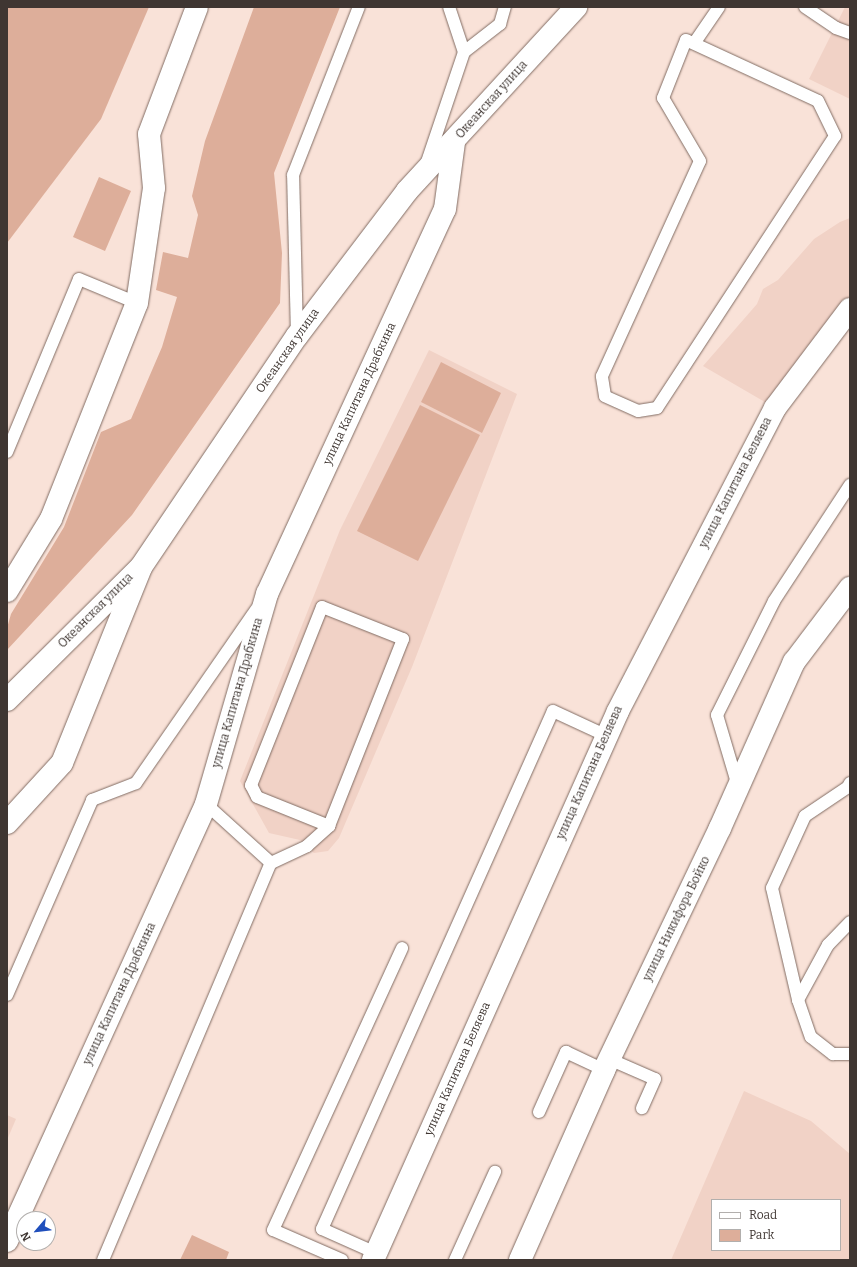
<!DOCTYPE html>
<html>
<head>
<meta charset="utf-8">
<style>
  body { margin:0 }
  #map { position:relative; width:857px; height:1267px; overflow:hidden; background:#f9e2d8; font-family:Bitter,serif }
  div>[style] { position:absolute }
  .built>* { inset:0; background:#f1d2c6 }
  .green>* { inset:0; background:#ddae9a }
  .roads { filter:drop-shadow(0 0 1px #816c63) drop-shadow(0 0 1px #816c63) }
  .lane>* { height:12px; margin:-6px; padding:0 6px; transform-origin:6px; border-radius:6px; background:#fff }
  .street>* { height:22px; margin:-11px; padding:0 11px; transform-origin:11px; border-radius:11px; background:#fff }
  .secondary>* { height:22px; margin:-11px; padding:0 11px; transform-origin:11px; border-radius:11px; background:#fff }
  span { translate:-50% -50%; white-space:nowrap; text-align:center; line-height:1.15; -webkit-text-stroke:3px #fff; paint-order:stroke }
  .street-label { font-size:12px; color:#3f3632 }
  .frame { position:absolute; inset:0; border:8px solid #3f3632; pointer-events:none }
  .legend { position:absolute; left:711px; top:1199px; width:130px; height:52px; box-sizing:border-box; background:#fff; border:1px solid #b2afad; margin:0; padding:5px 7px; list-style:none; font-size:12px; color:#3f3632 }
  .legend li { display:flex; align-items:center; gap:8px; height:20px }
  .legend b { width:20px; border:1px solid #b2afad }
  .north { position:absolute; left:16px; top:1211px; width:40px; height:40px; box-sizing:border-box; background:#fff; border:1px solid #b2afad; border-radius:50%; rotate:242deg; font-size:11px; font-weight:700; line-height:16px; text-align:center; color:#3f3632 }
  .north::after { content:''; display:block; margin:auto; width:14px; height:18px; background:#204fbc; clip-path:polygon(50% 0,100% 100%,50% 72%,0 100%) }
</style>
</head>
<body>
<div id="map">
  <div class="built">
    <div style="clip-path:polygon(845px 7px,850px 7px,850px 99px,809px 79px)"></div>
    <div style="clip-path:polygon(850px 218px,850px 309px,775px 408px,703px 366px,757px 304px,763px 289px,778px 280px,814px 239px,840px 222px)"></div>
    <div style="clip-path:polygon(429px 350px,517px 394px,412px 667px,339px 838px,328px 851px,314px 853px,300px 840px,269px 833px,240px 781px,340px 530px)"></div>
    <div style="clip-path:polygon(evenodd,744px 1091px,811px 1121px,850px 1154px,850px 1260px,671px 1260px,744px 1091px,712px 1200px,840px 1200px,840px 1250px,712px 1250px,712px 1200px)"></div>
    <div style="clip-path:polygon(7px 1115px,16px 1119px,7px 1140px)"></div>
  </div>
  <div class="green">
    <div style="clip-path:polygon(7px 7px,149px 7px,101px 119px,7px 243px)"></div>
    <div style="clip-path:polygon(254px 7px,340px 7px,274px 173px,282px 253px,280px 303px,132px 515px,7px 650px,7px 628px,11px 614px,64px 527px,101px 432px,131px 419px,162px 347px,177px 297px,156px 290px,163px 252px,188px 258px,198px 215px,192px 196px,205px 141px)"></div>
    <div style="clip-path:polygon(99px 177px,131px 191px,105px 251px,73px 237px)"></div>
    <div style="clip-path:polygon(441px 362px,501px 393px,482px 433px,421px 402px)"></div>
    <div style="clip-path:polygon(420px 405px,480px 435px,418px 561px,357px 531px)"></div>
    <div style="clip-path:polygon(192px 1235px,229px 1252px,226px 1260px,180px 1260px)"></div>
  </div>
  <div class="roads">
    <div class="lane">
      <div style="left:805px;top:7px;width:37px;rotate:34deg"></div>
      <div style="left:836px;top:28px;width:15px;rotate:20deg"></div>
      <div style="left:686px;top:40px;width:145px;rotate:24.8deg"></div>
      <div style="left:818px;top:101px;width:39px;rotate:64deg"></div>
      <div style="left:835px;top:136px;width:325px;rotate:123.2deg"></div>
      <div style="left:657px;top:408px;width:19px;rotate:171deg"></div>
      <div style="left:638px;top:411px;width:36px;rotate:-156deg"></div>
      <div style="left:605px;top:396px;width:20px;rotate:-99deg"></div>
      <div style="left:602px;top:376px;width:236px;rotate:-65.5deg"></div>
      <div style="left:700px;top:161px;width:73px;rotate:-120.4deg"></div>
      <div style="left:663px;top:98px;width:62px;rotate:-68.4deg"></div>
      <div style="left:695px;top:42px;width:42px;rotate:-55.6deg"></div>
      <div style="left:464px;top:52px;width:46px;rotate:-37.9deg"></div>
      <div style="left:500px;top:24px;width:18px;rotate:-74deg"></div>
      <div style="left:427px;top:162px;width:116px;rotate:-71.4deg"></div>
      <div style="left:464px;top:52px;width:47px;rotate:-108.4deg"></div>
      <div style="left:297px;top:335px;width:160px;rotate:-91.4deg"></div>
      <div style="left:293px;top:175px;width:180px;rotate:-68.6deg"></div>
      <div style="left:7px;top:452px;width:187px;rotate:-67.4deg"></div>
      <div style="left:79px;top:279px;width:63px;rotate:22.5deg"></div>
      <div style="left:850px;top:783px;width:4px;rotate:117deg"></div>
      <div style="left:848px;top:787px;width:52px;rotate:146deg"></div>
      <div style="left:805px;top:816px;width:79px;rotate:114.6deg"></div>
      <div style="left:772px;top:888px;width:115px;rotate:76.9deg"></div>
      <div style="left:798px;top:1000px;width:39px;rotate:71deg"></div>
      <div style="left:811px;top:1037px;width:28px;rotate:38deg"></div>
      <div style="left:833px;top:1054px;width:17px"></div>
      <div style="left:738px;top:786px;width:74px;rotate:-106.5deg"></div>
      <div style="left:717px;top:715px;width:127px;rotate:-63.4deg"></div>
      <div style="left:774px;top:601px;width:139px;rotate:-56.8deg"></div>
      <div style="left:271px;top:863px;width:40px;rotate:-25deg"></div>
      <div style="left:307px;top:846px;width:30px;rotate:-42deg"></div>
      <div style="left:329px;top:826px;width:201px;rotate:-68.4deg"></div>
      <div style="left:403px;top:639px;width:87px;rotate:-158.4deg"></div>
      <div style="left:322px;top:607px;width:192px;rotate:111.7deg"></div>
      <div style="left:251px;top:785px;width:13px;rotate:63deg"></div>
      <div style="left:257px;top:797px;width:78px;rotate:21.9deg"></div>
      <div style="left:7px;top:995px;width:213px;rotate:-66.4deg"></div>
      <div style="left:92px;top:800px;width:47px;rotate:-21.1deg"></div>
      <div style="left:136px;top:783px;width:211px;rotate:-55.3deg"></div>
      <div style="left:798px;top:1000px;width:63px;rotate:-61.4deg"></div>
      <div style="left:828px;top:945px;width:32px;rotate:-46deg"></div>
      <div style="left:609px;top:1059px;width:50px;rotate:23.5deg"></div>
      <div style="left:655px;top:1079px;width:32px;rotate:114deg"></div>
      <div style="left:539px;top:1112px;width:66px;rotate:-65.8deg"></div>
      <div style="left:566px;top:1052px;width:42px;rotate:25.3deg"></div>
      <div style="left:376px;top:1253px;width:59px;rotate:-156deg"></div>
      <div style="left:322px;top:1229px;width:567px;rotate:-65.97deg"></div>
      <div style="left:553px;top:711px;width:60px;rotate:24.8deg"></div>
      <div style="left:103px;top:1260px;width:431px;rotate:-67.1deg"></div>
      <div style="left:271px;top:863px;width:88px;rotate:-137.8deg"></div>
      <div style="left:342px;top:1260px;width:75px;rotate:-156.5deg"></div>
      <div style="left:273px;top:1230px;width:310px;rotate:-65.4deg"></div>
      <div style="left:455px;top:1260px;width:97px;rotate:-65.6deg"></div>
    </div>
    <div class="street">
      <div style="left:7px;top:591px;width:84px;rotate:-58.6deg"></div>
      <div style="left:51px;top:519px;width:232px;rotate:-68.3deg"></div>
      <div style="left:137px;top:303px;width:116px;rotate:-81.6deg"></div>
      <div style="left:154px;top:188px;width:54px;rotate:-95.3deg"></div>
      <div style="left:149px;top:134px;width:136px;rotate:-69.3deg"></div>
      <div style="left:7px;top:823px;width:81px;rotate:-47.5deg"></div>
      <div style="left:62px;top:763px;width:211px;rotate:-68deg"></div>
      <div style="left:7px;top:1241px;width:480px;rotate:-65.5deg"></div>
      <div style="left:206px;top:804px;width:219px;rotate:-73.8deg"></div>
      <div style="left:267px;top:594px;width:424px;rotate:-65.2deg"></div>
      <div style="left:445px;top:209px;width:68px;rotate:-82.3deg"></div>
      <div style="left:373px;top:1260px;width:601px;rotate:-65.95deg"></div>
      <div style="left:618px;top:711px;width:341px;rotate:-62.6deg"></div>
      <div style="left:775px;top:408px;width:124px;rotate:-52.9deg"></div>
      <div style="left:520px;top:1260px;width:208px;rotate:-66.1deg"></div>
      <div style="left:604px;top:1070px;width:268px;rotate:-64.4deg"></div>
      <div style="left:720px;top:828px;width:182px;rotate:-66deg"></div>
      <div style="left:794px;top:662px;width:93px;rotate:-52.9deg"></div>
    </div>
    <div class="secondary">
      <div style="left:7px;top:700px;width:189px;rotate:-44.8deg"></div>
      <div style="left:141px;top:567px;width:279px;rotate:-56deg"></div>
      <div style="left:297px;top:336px;width:182px;rotate:-52.8deg"></div>
      <div style="left:407px;top:191px;width:250px;rotate:-47.4deg"></div>
    </div>
  </div>
  <div class="street-label">
    <span style="left:492px;top:100px;rotate:-48deg">Океанская улица</span>
    <span style="left:288px;top:351px;rotate:-55deg">Океанская улица</span>
    <span style="left:360px;top:394px;rotate:-65deg">улица Капитана Драбкина</span>
    <span style="left:736px;top:483px;rotate:-63deg">улица Капитана Беляева</span>
    <span style="left:96px;top:611px;rotate:-45deg">Океанская улица</span>
    <span style="left:238px;top:693px;rotate:-74deg">улица Капитана Драбкина</span>
    <span style="left:590px;top:773px;rotate:-66deg">улица Капитана Беляева</span>
    <span style="left:677px;top:919px;rotate:-64deg">улица Никифора Бойко</span>
    <span style="left:120px;top:994px;rotate:-65deg">улица Капитана Драбкина</span>
    <span style="left:458px;top:1069px;rotate:-66deg">улица Капитана Беляева</span>
  </div>
  <div class="frame"></div>
  <ul class="legend">
  <li><b style="height:5px;background:#fff"></b>Road</li>
  <li><b style="height:11px;background:#ddae9a"></b>Park</li>
  </ul>
  <div class="north">N</div>
</div>
</body>
</html>
